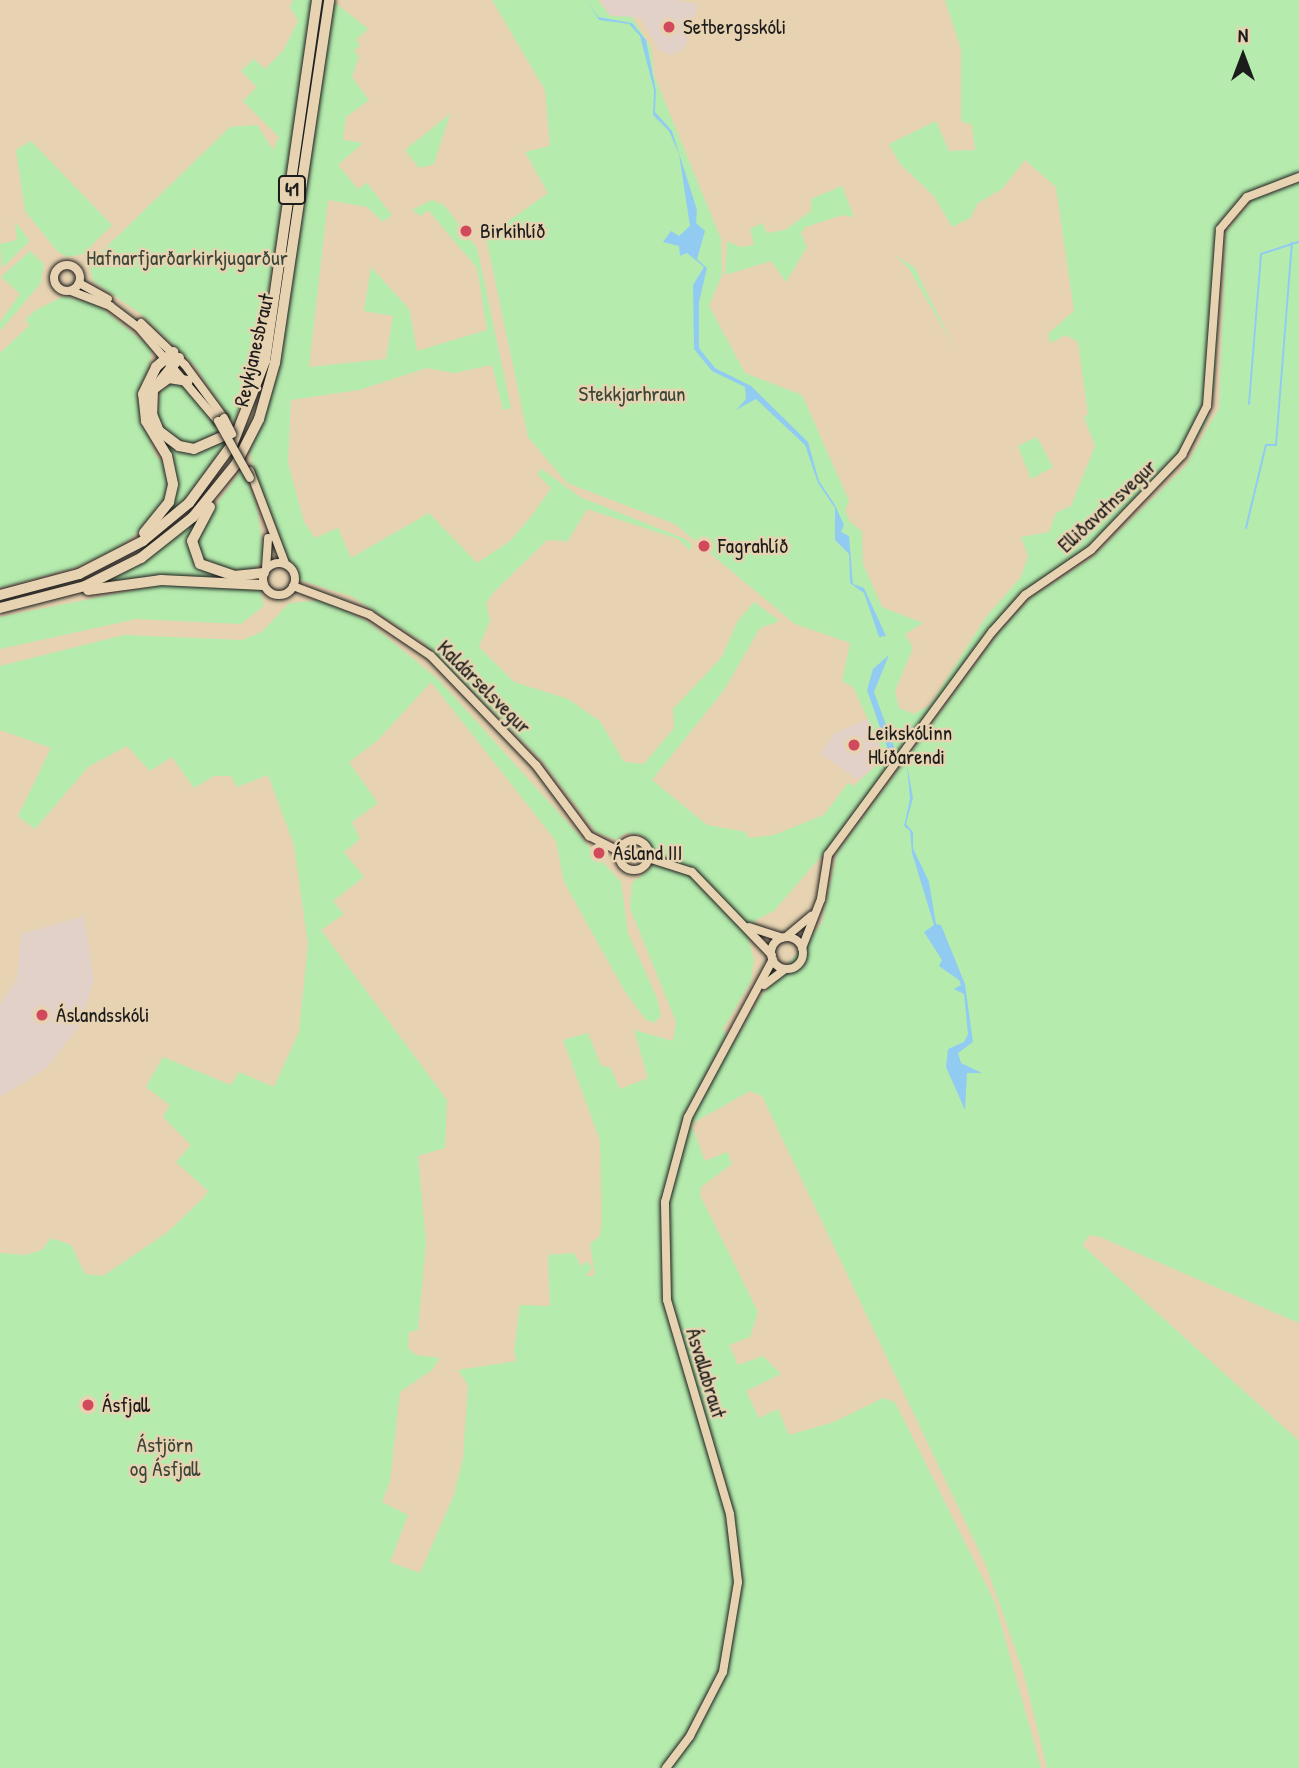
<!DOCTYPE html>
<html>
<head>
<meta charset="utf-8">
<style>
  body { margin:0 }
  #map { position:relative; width:1299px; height:1768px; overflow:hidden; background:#e7d3b1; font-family:"Patrick Hand",sans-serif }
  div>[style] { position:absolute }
  .built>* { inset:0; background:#e2d1c8 }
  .green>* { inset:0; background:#b5ecae }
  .water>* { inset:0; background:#91cbf1 }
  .stream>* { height:2px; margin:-1px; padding:0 1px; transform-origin:1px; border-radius:1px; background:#91cbf1 }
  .roads { filter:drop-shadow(0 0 2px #1c1c1c) drop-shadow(0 0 2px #1c1c1c) }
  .secondary>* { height:8px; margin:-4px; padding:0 4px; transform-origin:4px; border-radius:4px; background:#e7d3b1 }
  .secondary>.ring { margin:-4px; padding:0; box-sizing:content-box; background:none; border:8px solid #e7d3b1; border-radius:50% }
  .highway>* { height:10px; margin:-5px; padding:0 5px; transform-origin:5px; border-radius:5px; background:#e7d3b1 }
  .bridges { filter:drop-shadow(0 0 2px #1c1c1c) drop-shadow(0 0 2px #1c1c1c) }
  .secondary-bridge>* { height:8px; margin:-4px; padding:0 4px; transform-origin:4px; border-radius:4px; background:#e7d3b1 }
  .dots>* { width:19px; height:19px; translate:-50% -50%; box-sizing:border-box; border:4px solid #e7d3b1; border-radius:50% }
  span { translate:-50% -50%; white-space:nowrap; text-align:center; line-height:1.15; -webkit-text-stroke:5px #e7d3b1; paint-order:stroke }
  .shield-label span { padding:2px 5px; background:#e7d3b1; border:2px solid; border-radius:5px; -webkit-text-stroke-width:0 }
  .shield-label { font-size:19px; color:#1c1c1c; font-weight:700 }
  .poi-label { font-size:21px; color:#1c1c1c }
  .left { translate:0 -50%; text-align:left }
  .park-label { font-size:21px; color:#3b4639 }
  .street-label { font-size:21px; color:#1c1c1c }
  .north { position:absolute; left:1208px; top:21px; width:70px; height:70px; -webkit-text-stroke:5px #e7d3b1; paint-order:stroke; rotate:0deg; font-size:19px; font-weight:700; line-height:28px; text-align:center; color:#1c1c1c }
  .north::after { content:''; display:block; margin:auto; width:24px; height:32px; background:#1c1c1c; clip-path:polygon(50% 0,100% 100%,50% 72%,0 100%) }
</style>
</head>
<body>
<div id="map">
  <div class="built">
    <div style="clip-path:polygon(601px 0,675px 0,698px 4px,685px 47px,672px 55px,660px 51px,641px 18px,609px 15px)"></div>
    <div style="clip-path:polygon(873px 717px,886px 756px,858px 780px,820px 753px,835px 733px)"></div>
    <div style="clip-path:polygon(84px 916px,94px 980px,79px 1026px,47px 1068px,0 1097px,0 1004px,17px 979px,21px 934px)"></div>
  </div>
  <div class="green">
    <div style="clip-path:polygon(293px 0,315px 0,257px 364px,233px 424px,196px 367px,141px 314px,93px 281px,89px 264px,230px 127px,257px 125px,273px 150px,279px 137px,243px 101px,257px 87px,241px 71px,254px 59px,265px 69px,283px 51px,298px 21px,290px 7px)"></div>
    <div style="clip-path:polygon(332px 0,368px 29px,356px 40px,360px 45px,354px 51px,359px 56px,352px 77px,369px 100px,346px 117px,343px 140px,363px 143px,338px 165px,358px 189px,367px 183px,392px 215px,383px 222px,367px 207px,328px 200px,309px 367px,386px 359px,393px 316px,364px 311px,371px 267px,409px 309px,417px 351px,487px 330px,477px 268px,428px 210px,421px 216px,412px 210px,432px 200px,444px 205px,477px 248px,511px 408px,503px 410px,492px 365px,454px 373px,427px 368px,359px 390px,291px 400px,288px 463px,304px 522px,315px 538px,338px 528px,351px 558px,429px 513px,477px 563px,510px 541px,533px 514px,551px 488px,537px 474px,542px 469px,580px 497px,685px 539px,692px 544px,690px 550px,678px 539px,587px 509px,568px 541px,547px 540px,493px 593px,486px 603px,490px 620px,479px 647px,514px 682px,568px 699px,600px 721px,624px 762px,644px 764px,674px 728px,673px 709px,722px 657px,737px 622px,754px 602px,780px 621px,760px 628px,724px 690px,652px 780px,707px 825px,746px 832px,748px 838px,774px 835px,824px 815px,848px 783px,854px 786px,885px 757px,853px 687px,842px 681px,850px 643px,795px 624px,675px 524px,567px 483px,528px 437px,486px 237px,548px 193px,525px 152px,550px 146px,545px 90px,492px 0,598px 0,610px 16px,632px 17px,651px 47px,654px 75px,721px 239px,722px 274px,709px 306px,745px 373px,802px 395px,849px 501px,845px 510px,850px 522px,862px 531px,863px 564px,882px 607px,923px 623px,905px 634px,913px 648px,895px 691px,899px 708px,914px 714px,930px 705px,986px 617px,1021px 577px,1028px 556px,1021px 537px,1049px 532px,1056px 513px,1071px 506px,1095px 446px,1084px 417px,1088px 414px,1078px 342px,1066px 335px,1050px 343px,1048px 334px,1074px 311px,1056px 187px,1025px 160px,1002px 189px,978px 203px,970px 218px,952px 227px,934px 196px,900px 164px,889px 144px,936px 121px,949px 151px,975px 150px,972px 125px,961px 121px,961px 49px,945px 0,1299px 0,1299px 175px,1249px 194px,1223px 223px,1214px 387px,1206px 424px,1173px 472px,1098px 543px,1017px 604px,843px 831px,774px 911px,756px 920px,747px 933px,754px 960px,751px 981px,723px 1029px,732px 1046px,759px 999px,822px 923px,837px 853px,1001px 630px,1032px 597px,1092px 558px,1186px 466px,1219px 408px,1226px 232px,1253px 199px,1299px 182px,1299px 1323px,1100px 1237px,1090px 1235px,1082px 1245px,1299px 1441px,1299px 1768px,1047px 1768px,1024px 1674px,986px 1565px,762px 1096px,750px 1091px,691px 1124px,705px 1161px,727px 1152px,732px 1164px,701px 1187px,700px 1195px,758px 1312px,750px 1337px,729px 1345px,738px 1365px,763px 1356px,781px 1374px,746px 1391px,759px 1418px,778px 1409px,789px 1435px,834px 1422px,883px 1398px,895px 1402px,995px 1603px,1041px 1768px,0 1768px,0 1253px,25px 1255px,42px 1250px,51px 1238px,71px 1245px,85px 1274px,103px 1276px,168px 1232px,204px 1197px,208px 1191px,176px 1162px,191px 1145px,163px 1117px,170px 1105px,146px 1087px,163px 1057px,231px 1085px,239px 1072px,274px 1087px,299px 1032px,308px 944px,294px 845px,268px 775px,237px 787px,231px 776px,214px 776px,194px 788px,172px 757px,150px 771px,127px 746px,88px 767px,35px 829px,18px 816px,51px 748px,0 730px,0 666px,124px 635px,242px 640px,262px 632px,289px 603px,325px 600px,368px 622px,438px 679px,621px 882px,628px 933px,657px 998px,661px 1016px,654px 1023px,645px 1019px,624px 990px,564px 882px,556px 841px,431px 682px,378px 740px,349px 762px,378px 803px,352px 822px,360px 839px,344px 852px,364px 877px,333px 901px,344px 914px,321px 930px,447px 1100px,445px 1148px,418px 1156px,426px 1243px,418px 1330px,409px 1332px,408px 1348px,416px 1355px,440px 1358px,432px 1370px,400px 1392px,390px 1481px,382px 1502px,408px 1515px,390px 1562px,420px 1573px,454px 1495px,463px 1459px,468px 1385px,458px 1370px,517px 1361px,514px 1352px,520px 1305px,550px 1306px,548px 1255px,574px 1253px,581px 1266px,587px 1261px,592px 1268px,585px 1277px,595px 1275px,590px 1244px,600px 1236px,602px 1219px,600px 1140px,563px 1040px,588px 1033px,601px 1066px,610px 1067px,620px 1089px,648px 1078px,634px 1030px,673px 1041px,676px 1022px,630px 908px,632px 883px,653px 866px,655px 851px,642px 835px,625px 833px,617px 840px,596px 832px,540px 758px,423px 642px,351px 596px,300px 580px,285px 560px,257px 482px,250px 452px,268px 401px)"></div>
    <div style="clip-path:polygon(450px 114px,434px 164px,419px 168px,405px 150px)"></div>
    <div style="clip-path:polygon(31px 141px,112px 225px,83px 254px,68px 257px,58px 252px,25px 211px,16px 150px)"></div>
    <div style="clip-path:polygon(842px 186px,854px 217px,842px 215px,806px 227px,801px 233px,807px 247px,786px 282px,771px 261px,725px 275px,727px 241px,740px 247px,754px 245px,750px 229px,762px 223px,767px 233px,785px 230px,811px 211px,811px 199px)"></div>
    <div style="clip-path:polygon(15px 222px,30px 241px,2px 268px,0 244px,17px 240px)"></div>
    <div style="clip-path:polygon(30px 251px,44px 264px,41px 283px,0 331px,0 322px,20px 294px,1px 277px)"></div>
    <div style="clip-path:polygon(894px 255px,914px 267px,954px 347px,908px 267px)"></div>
    <div style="clip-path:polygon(64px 296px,98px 305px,152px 349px,140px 413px,156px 456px,168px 468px,169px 492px,153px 521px,115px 550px,77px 567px,0 588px,0 353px,30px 325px,25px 320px,36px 310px)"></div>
    <div style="clip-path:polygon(181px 381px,216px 426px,220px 436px,210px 442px,183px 445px,163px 431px,157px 417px,160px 394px,166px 384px)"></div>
    <div style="clip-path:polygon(1037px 437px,1053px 467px,1031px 479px,1018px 446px)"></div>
    <div style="clip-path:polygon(163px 440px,189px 454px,224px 443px,226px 447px,187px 501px,146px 535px,177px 480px)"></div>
    <div style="clip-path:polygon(242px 469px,256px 503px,265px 560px,249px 572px,225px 570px,203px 559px,197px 541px,199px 529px)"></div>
    <div style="clip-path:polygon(211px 502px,192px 533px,198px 564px,256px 580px,110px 581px)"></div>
    <div style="clip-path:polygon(165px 584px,260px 590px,264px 606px,241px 624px,136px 619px,0 649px,0 617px)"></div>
  </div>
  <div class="water">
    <div style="clip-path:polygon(586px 0,598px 17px,632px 23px,646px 40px,656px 91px,655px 112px,672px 131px,697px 210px,696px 223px,705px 231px,697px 259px,707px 268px,699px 302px,699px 348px,715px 368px,751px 386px,808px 442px,819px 481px,835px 505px,844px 525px,841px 532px,849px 536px,853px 584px,864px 588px,886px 636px,879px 637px,864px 593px,850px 583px,849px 554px,835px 540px,835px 508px,818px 483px,805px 445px,756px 399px,736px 410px,746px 399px,745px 387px,712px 371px,694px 349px,693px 285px,704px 267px,687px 253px,680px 256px,679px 246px,663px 242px,671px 231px,679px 236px,690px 226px,679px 154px,669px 131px,653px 115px,654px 90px,640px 36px,629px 24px,599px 20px)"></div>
    <div style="clip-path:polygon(889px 655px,874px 692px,896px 752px,890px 756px,867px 690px,873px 669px)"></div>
    <div style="clip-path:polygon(907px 764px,913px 798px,906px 824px,913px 832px,913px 848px,929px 882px,936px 924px,941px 925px,965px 984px,973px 1042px,958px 1053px,961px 1063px,982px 1073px,967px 1073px,965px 1110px,946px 1067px,948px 1049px,964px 1042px,968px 1034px,964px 994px,954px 989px,961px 985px,959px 980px,939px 966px,942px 960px,924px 932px,934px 925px,912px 853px,910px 831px,904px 826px,910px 799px)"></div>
  </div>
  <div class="stream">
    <div style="left:1249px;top:404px;width:150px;rotate:-85.4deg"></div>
    <div style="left:1261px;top:254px;width:40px;rotate:-18deg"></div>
    <div style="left:1246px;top:528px;width:85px;rotate:-76.5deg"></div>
    <div style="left:1266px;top:445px;width:10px"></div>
    <div style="left:1276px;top:445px;width:203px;rotate:-85.5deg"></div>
  </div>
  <div class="roads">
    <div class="secondary">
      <div class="ring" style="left:54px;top:265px;width:18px;height:18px"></div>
      <div style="left:79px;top:283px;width:33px;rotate:29deg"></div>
      <div style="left:71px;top:291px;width:42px;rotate:21deg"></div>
      <div style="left:110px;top:306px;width:36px;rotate:37deg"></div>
      <div style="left:139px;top:328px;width:122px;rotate:49.7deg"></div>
      <div style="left:141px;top:323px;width:61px;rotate:43.7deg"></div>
      <div style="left:185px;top:365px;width:66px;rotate:53.7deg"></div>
      <div style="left:250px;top:471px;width:98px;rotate:69.2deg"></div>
      <div class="ring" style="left:263px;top:563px;width:24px;height:24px"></div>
      <div style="left:266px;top:568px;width:30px;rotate:-86deg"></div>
      <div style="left:293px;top:586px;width:82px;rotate:20.6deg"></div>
      <div style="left:370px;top:615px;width:73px;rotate:33.9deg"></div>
      <div style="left:431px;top:656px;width:151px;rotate:46.1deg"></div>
      <div style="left:536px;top:765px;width:89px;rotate:53.3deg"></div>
      <div style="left:589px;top:836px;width:34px;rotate:27deg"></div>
      <div class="ring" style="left:619px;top:840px;width:22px;height:22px"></div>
      <div style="left:648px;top:858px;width:46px;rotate:17.7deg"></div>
      <div style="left:692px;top:872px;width:115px;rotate:46.1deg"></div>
      <div style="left:749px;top:927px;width:35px;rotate:18deg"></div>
      <div style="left:786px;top:937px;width:33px;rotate:-40deg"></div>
      <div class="ring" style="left:771px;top:937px;width:24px;height:24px"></div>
      <div style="left:802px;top:948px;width:53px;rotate:-68.8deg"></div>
      <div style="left:821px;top:899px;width:45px;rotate:-81deg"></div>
      <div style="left:828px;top:855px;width:277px;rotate:-53.7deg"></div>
      <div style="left:992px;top:632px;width:50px;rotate:-48.3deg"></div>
      <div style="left:1025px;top:595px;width:80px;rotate:-34.3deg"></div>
      <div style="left:1091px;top:550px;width:132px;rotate:-46.2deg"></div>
      <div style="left:1182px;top:455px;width:55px;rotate:-63deg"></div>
      <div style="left:1207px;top:406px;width:177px;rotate:-85.8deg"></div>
      <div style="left:1220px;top:229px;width:42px;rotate:-49.8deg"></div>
      <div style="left:1247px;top:197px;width:56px;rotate:-21deg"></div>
      <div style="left:764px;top:985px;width:26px;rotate:-37deg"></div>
      <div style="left:666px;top:1768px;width:40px;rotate:-53deg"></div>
      <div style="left:690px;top:1736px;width:72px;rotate:-62.7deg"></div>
      <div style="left:723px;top:1672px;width:91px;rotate:-80.5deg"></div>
      <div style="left:738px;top:1582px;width:68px;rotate:-96.7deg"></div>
      <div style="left:730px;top:1514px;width:223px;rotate:-106.4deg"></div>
      <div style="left:667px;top:1300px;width:98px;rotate:-91.2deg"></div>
      <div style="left:665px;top:1202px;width:88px;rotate:-74.9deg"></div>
      <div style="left:688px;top:1117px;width:179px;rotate:-61.7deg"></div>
    </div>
    <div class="highway">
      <div style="left:179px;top:358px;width:41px;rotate:129.1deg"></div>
      <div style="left:153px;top:390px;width:24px;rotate:92deg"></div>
      <div style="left:152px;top:414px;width:18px;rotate:68deg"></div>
      <div style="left:159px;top:431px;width:25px;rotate:37deg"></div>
      <div style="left:179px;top:446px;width:15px;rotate:11deg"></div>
      <div style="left:194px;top:449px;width:43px;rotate:-23.6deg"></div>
      <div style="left:155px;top:388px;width:17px;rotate:-36deg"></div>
      <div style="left:169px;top:378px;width:19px;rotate:9deg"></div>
      <div style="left:210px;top:507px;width:38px;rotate:118deg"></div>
      <div style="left:192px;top:541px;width:24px;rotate:71deg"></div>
      <div style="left:200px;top:564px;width:36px;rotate:19deg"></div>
      <div style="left:234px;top:576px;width:30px;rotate:-6deg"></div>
      <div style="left:144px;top:533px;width:40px;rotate:-51deg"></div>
      <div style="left:169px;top:502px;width:18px;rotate:-77deg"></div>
      <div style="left:173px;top:484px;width:29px;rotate:-102deg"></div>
      <div style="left:167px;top:456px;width:41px;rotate:-121deg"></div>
      <div style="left:146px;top:421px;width:27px;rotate:-96deg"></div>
      <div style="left:143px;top:394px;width:30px;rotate:-64deg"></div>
      <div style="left:156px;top:367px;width:23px;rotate:-41deg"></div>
      <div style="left:88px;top:590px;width:74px;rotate:-7.8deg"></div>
      <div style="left:161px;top:580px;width:102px;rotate:2.8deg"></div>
      <div style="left:0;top:595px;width:82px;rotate:-14.9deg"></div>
      <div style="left:79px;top:574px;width:72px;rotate:-27.3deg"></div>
      <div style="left:143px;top:541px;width:60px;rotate:-39.6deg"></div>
      <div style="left:189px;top:503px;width:74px;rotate:-53.7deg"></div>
      <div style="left:233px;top:443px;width:88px;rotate:-68.7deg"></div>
      <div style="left:265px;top:361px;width:365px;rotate:-81.8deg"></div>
      <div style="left:0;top:608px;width:88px;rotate:-14.5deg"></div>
      <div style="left:85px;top:586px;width:63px;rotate:-26.6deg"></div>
      <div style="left:141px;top:558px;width:66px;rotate:-38.3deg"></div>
      <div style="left:193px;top:517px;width:68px;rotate:-50.9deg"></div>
      <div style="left:236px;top:464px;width:51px;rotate:-62.9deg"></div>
      <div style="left:259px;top:419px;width:58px;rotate:-74.1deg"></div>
      <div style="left:275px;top:363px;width:367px;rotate:-81.5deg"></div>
    </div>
  </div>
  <div class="bridges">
    <div class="secondary-bridge">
      <div style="left:224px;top:418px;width:18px;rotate:63deg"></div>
      <div style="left:218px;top:421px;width:65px;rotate:60.7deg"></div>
    </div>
  </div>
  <div class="dots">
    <div style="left:669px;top:27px;background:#d1495b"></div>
    <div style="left:466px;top:231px;background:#d1495b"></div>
    <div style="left:704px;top:546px;background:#d1495b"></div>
    <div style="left:854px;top:745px;background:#d1495b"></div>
    <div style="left:599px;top:853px;background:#d1495b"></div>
    <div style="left:42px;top:1015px;background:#d1495b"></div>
    <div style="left:88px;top:1405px;background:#d1495b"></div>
  </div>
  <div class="shield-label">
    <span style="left:292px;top:190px">41</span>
  </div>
  <div class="poi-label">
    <span class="left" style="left:683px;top:27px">Setbergsskóli</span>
    <span class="left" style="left:480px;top:231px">Birkihlíð</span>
    <span class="left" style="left:718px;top:546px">Fagrahlíð</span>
    <span class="left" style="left:868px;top:745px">Leikskólinn<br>Hlíðarendi</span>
    <span class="left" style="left:613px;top:853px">Ásland III</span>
    <span class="left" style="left:56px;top:1015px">Áslandsskóli</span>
    <span class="left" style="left:102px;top:1405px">Ásfjall</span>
  </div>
  <div class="park-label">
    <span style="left:187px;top:258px">Hafnarfjarðarkirkjugarður</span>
    <span style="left:632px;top:394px">Stekkjarhraun</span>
    <span style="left:165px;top:1457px">Ástjörn<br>og Ásfjall</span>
  </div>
  <div class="street-label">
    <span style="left:254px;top:350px;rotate:-77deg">Reykjanesbraut</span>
    <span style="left:1107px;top:506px;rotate:-43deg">Elliðavatnsvegur</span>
    <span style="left:484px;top:687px;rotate:45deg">Kaldárselsvegur</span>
    <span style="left:706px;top:1373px;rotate:73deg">Ásvallabraut</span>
  </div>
  <div class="north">N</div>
</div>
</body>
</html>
